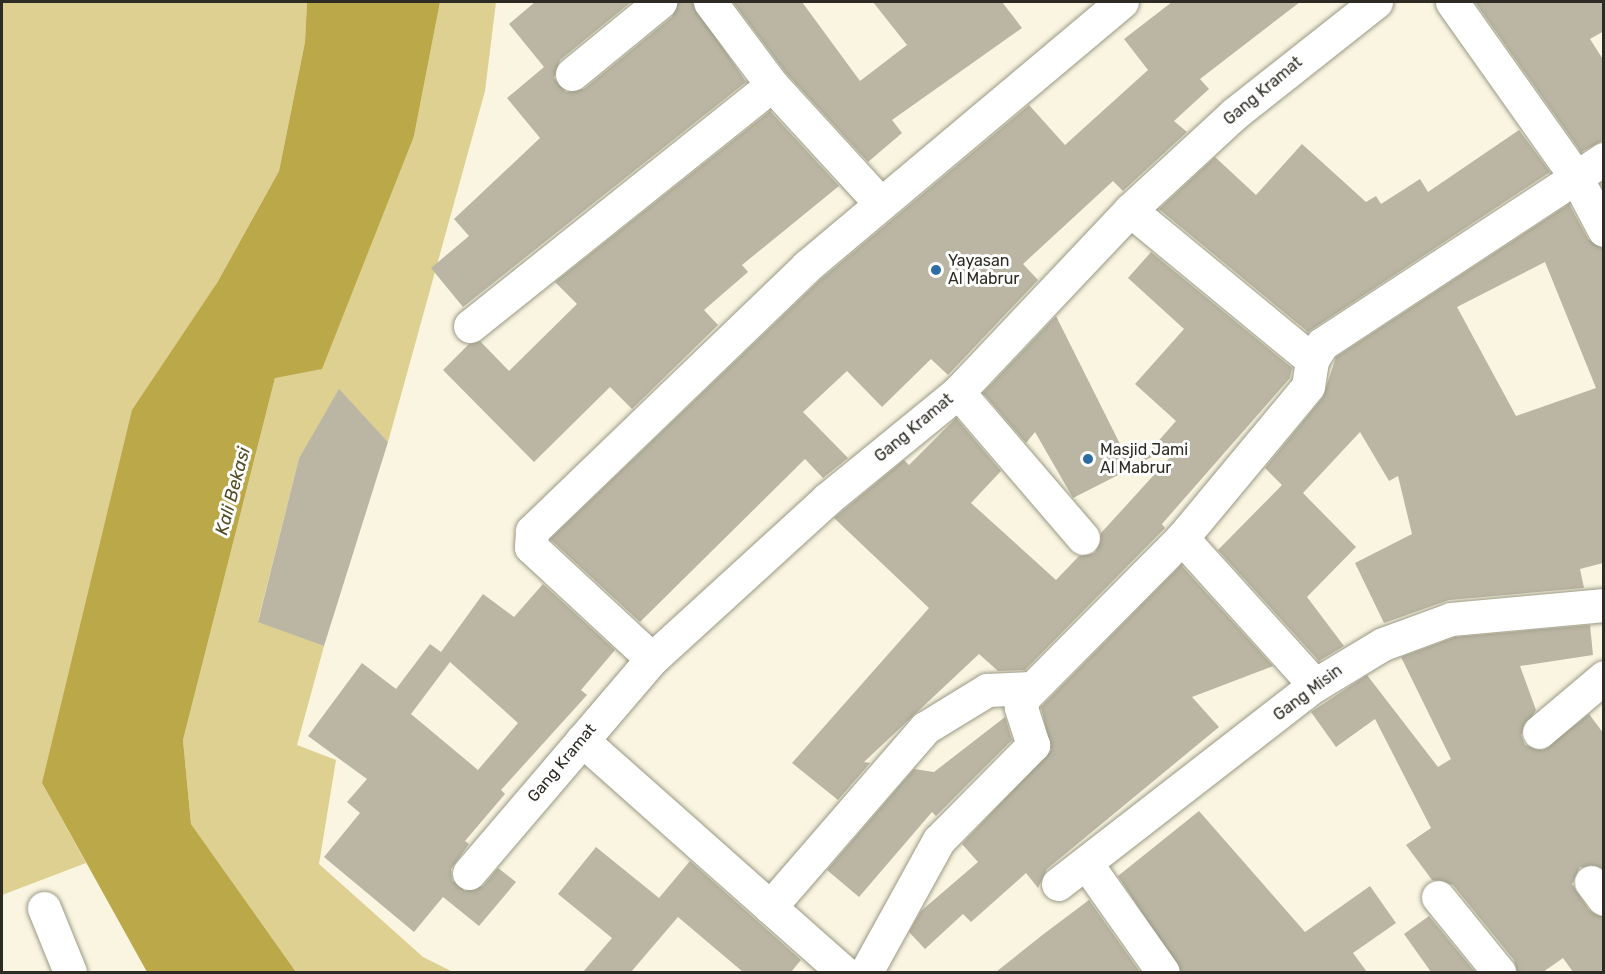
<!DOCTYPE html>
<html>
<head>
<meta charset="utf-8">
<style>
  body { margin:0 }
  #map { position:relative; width:1605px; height:974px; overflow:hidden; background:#f9f5e1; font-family:Rubik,sans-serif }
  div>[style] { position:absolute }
  .green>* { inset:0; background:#ddd091 }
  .water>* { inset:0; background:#bba849 }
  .building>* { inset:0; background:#bab6a3 }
  .roads { filter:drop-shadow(0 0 2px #9b9885) drop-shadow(0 0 2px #9b9885) }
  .minor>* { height:33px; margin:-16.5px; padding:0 16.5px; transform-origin:16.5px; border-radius:16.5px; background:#fff }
  .dots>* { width:16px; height:16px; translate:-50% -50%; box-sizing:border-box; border:3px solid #fff; border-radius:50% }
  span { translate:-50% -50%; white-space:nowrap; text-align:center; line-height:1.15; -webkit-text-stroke:6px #fff; paint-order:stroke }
  .street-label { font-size:16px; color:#2d2b23 }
  .poi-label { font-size:16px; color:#2d2b23 }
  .left { translate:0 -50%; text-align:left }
  .water-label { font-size:18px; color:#544c24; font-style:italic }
  .frame { position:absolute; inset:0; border:3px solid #2d2b23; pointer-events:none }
</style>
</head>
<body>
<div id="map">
  <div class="green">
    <div style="clip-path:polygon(2px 2px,307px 2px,305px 42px,279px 171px,217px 283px,42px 783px,86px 863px,2px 895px)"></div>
    <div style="clip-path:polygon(440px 2px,496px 2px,485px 91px,388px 442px,339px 390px,299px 458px,258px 621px,324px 646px,297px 745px,336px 760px,319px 864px,423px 957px,453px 972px,296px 972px,191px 824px,183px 740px,275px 378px,414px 136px)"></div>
  </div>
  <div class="water">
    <div style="clip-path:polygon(307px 2px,440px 2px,414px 136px,322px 369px,275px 378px,183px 740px,191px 824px,296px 972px,147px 972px,42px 783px,132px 410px,217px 283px,279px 171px,305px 42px)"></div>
  </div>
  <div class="building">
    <div style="clip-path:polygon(535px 2px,631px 2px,560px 60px,554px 78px,566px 92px,584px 89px,672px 17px,678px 2px,692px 2px,746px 82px,463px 307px,431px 268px,469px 236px,454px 219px,540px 138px,507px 98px,544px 67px,509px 24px)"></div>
    <div style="clip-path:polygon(733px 2px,802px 2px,860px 81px,907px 45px,873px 2px,1002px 2px,1022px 28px,892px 120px,902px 133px,868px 162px,786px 73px)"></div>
    <div style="clip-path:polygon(1172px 2px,1300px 2px,1200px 79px,1209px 89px,1174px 121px,1187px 132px,1123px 191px,1113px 181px,1023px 264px,1038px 280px,948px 375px,931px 359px,882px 407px,847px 371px,803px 412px,848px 458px,823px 478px,805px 459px,640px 622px,550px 539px,820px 280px,1029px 105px,1065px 145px,1148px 70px,1124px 39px)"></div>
    <div style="clip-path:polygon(1475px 2px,1604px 2px,1604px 31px,1590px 39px,1604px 61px,1604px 140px,1581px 152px)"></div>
    <div style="clip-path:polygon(770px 111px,839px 186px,742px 265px,748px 272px,704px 310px,718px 325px,632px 409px,610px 387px,534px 462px,443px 370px,469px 344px,480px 341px,509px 371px,577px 304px,555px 282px)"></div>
    <div style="clip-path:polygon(1519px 130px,1550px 172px,1308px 332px,1159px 209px,1215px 157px,1256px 195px,1302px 144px,1366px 202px,1376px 196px,1381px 204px,1420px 179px,1428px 192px)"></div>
    <div style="clip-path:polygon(evenodd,1569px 204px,1588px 239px,1604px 249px,1603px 563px,1580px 569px,1584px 588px,1449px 600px,1384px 623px,1355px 563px,1412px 534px,1398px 476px,1389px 481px,1360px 432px,1303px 493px,1356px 547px,1307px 597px,1344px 646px,1319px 661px,1218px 550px,1282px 485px,1265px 468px,1323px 397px,1336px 357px,1569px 204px,1545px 262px,1596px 388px,1516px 416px,1457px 307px,1545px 262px)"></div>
    <div style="clip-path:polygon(1151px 252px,1292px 368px,1290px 378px,1162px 524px,1165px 528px,1025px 670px,998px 671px,979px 654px,864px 762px,870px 763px,838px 800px,792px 763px,929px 608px,834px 518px,904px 460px,909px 465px,956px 418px,1001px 471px,971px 503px,1056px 580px,1079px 556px,1095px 553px,1101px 533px,1184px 442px,1139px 463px,1176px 421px,1135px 384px,1184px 329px,1128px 278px)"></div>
    <div style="clip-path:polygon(1056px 316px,1132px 468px,1073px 498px,1035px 432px,1026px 443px,983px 393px)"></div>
    <div style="clip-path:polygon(339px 389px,388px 442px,324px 646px,258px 622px,299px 458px)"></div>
    <div style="clip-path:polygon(1181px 565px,1273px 666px,1192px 697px,1219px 727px,1047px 869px,1038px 888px,1026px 873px,971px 922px,963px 914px,925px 949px,909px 932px,921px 911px,978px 862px,962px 844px,1051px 750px,1041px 707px)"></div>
    <div style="clip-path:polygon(evenodd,543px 584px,615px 650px,581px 690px,587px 695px,501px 790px,505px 794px,465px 841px,469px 844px,451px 869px,452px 880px,465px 891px,483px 886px,498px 868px,516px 882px,479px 926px,443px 897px,414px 932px,324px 857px,360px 813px,347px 802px,367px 779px,308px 736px,362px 663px,396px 689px,430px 644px,441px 652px,483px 594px,514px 617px,543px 584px,450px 662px,518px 723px,478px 770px,411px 714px,450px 662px)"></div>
    <div style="clip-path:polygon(1590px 625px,1593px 655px,1520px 666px,1536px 710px,1521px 735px,1525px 745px,1543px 750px,1589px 714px,1604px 734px,1604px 869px,1580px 867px,1572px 884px,1589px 910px,1604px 917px,1604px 972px,1573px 972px,1563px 958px,1543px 972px,1517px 972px,1514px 960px,1453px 885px,1432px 880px,1406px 845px,1431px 828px,1375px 719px,1336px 747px,1311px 712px,1367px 675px,1438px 767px,1451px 759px,1401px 657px,1455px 637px)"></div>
    <div style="clip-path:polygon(1005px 717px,1012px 740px,936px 816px,932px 812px,859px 897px,827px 870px,914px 769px,934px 772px)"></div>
    <div style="clip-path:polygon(1199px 811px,1305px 932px,1370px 886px,1396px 923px,1353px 953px,1367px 972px,1181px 972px,1118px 876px)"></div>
    <div style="clip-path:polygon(596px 847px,659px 898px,690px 861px,801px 960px,791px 972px,743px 972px,678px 917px,631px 972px,583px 972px,612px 938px,558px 894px)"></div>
    <div style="clip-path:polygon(1089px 900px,1140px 972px,996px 972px,1045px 933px)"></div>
    <div style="clip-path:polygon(1429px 916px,1475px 972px,1431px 972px,1404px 934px)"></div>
  </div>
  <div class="roads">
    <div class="minor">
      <div style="left:710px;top:2px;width:104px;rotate:53.2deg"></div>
      <div style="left:772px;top:85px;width:161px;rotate:47.5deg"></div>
      <div style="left:1452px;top:2px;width:214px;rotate:54.7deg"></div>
      <div style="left:1576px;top:177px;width:60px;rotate:62.2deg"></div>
      <div style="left:572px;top:74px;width:114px;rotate:-39.3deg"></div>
      <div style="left:1130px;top:210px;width:236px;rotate:39.5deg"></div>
      <div style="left:470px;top:326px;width:386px;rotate:-38.6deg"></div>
      <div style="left:958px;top:392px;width:192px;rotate:49.4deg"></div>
      <div style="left:1182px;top:538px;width:198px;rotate:47.9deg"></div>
      <div style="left:652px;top:659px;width:165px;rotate:-137.2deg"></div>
      <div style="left:531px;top:547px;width:16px;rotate:-86deg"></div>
      <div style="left:532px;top:531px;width:382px;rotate:-43.9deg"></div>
      <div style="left:807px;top:266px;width:411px;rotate:-40deg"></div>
      <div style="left:1539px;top:732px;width:85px;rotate:-40.2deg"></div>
      <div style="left:582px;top:740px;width:349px;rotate:41.6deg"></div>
      <div style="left:1086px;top:863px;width:133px;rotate:54.8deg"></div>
      <div style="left:469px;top:873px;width:282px;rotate:-49.5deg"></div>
      <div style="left:652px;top:659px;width:237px;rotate:-42.4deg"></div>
      <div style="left:827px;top:499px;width:169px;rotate:-39.2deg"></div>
      <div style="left:958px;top:392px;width:250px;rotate:-46.6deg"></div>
      <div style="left:1130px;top:210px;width:142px;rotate:-42.7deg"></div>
      <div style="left:1234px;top:114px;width:181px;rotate:-38.3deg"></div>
      <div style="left:1591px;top:882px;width:21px;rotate:53deg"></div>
      <div style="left:1058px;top:884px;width:325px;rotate:-37.8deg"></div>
      <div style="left:1315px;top:685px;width:79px;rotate:-31.1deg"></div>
      <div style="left:1383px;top:644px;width:72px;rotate:-20.2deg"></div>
      <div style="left:1451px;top:619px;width:154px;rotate:-5.2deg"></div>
      <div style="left:1438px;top:897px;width:97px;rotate:50.9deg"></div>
      <div style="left:770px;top:907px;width:237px;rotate:-49.1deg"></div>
      <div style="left:925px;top:728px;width:73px;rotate:-31.5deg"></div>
      <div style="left:987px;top:690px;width:44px;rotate:-2.6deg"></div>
      <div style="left:44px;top:908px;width:69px;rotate:67.9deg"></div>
      <div style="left:866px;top:972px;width:151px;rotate:-61.1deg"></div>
      <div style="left:939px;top:840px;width:134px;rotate:-45.3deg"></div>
      <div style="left:1033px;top:745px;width:40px;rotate:-108deg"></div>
      <div style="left:1021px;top:707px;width:10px;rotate:-73deg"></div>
      <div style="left:1024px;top:697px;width:224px;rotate:-45.2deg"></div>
      <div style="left:1182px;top:538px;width:197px;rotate:-50.3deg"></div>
      <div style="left:1308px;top:386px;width:26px;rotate:-81deg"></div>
      <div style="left:1312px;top:360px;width:19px;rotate:-58deg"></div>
      <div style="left:1322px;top:344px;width:337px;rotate:-33.3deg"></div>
    </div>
  </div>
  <div class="dots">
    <div style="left:936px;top:270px;background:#2e6da4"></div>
    <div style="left:1088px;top:459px;background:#2e6da4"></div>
  </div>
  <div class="street-label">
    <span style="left:1263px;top:91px;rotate:-40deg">Gang Kramat</span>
    <span style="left:914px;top:428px;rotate:-40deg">Gang Kramat</span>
    <span style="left:1308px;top:693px;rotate:-37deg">Gang Misin</span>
    <span style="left:562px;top:763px;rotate:-50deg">Gang Kramat</span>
  </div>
  <div class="poi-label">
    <span class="left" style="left:948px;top:270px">Yayasan<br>Al Mabrur</span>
    <span class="left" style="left:1100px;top:459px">Masjid Jami<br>Al Mabrur</span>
  </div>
  <div class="water-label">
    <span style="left:233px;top:491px;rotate:-75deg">Kali Bekasi</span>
  </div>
  <div class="frame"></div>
</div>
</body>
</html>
